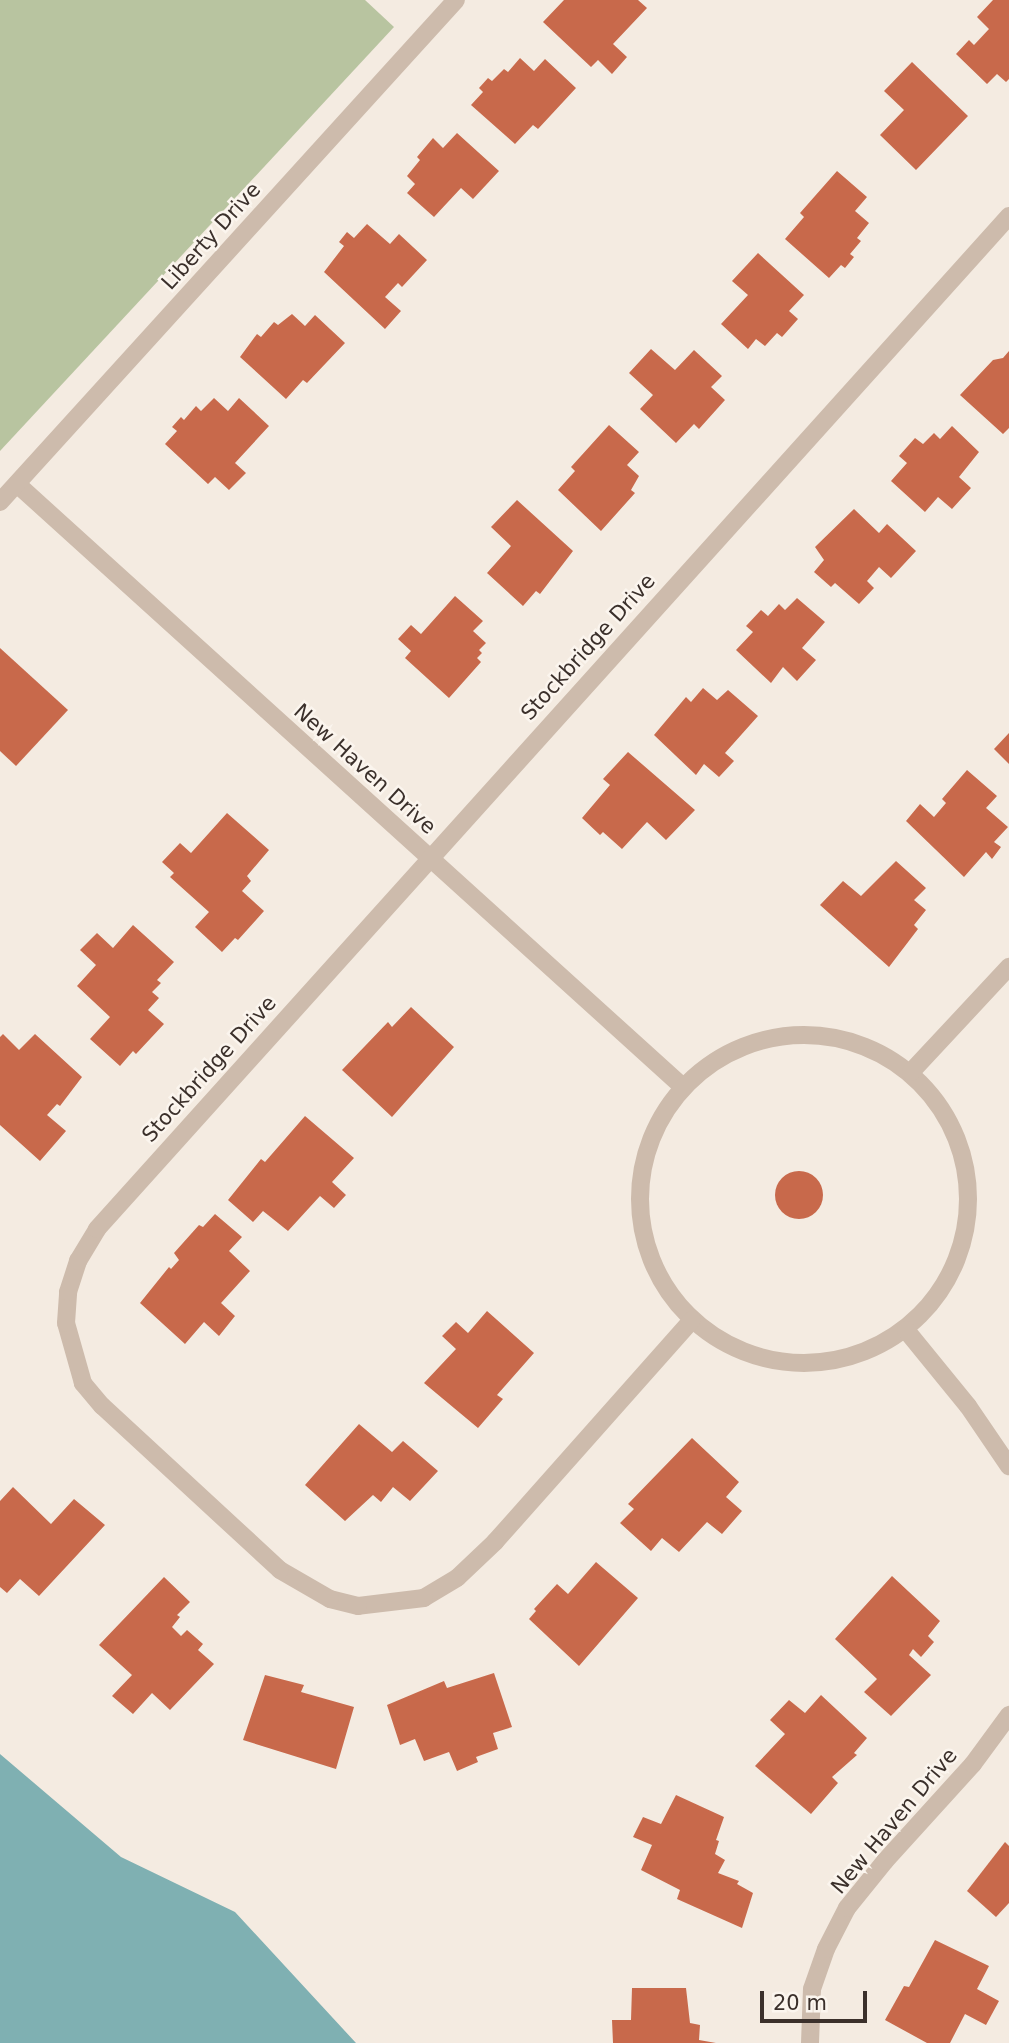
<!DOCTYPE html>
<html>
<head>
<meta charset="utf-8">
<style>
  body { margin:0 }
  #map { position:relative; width:1009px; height:2043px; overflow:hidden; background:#f4ebe1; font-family:"DejaVu Sans",sans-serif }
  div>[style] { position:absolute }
  .green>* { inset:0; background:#b8c4a0 }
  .water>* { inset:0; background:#7fb0b2 }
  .building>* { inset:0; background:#c8694b }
  .round { border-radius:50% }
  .street>* { height:18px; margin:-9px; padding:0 9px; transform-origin:9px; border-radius:9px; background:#cdbbac }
  .street>.ring { margin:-9px; padding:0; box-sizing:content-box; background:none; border:18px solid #cdbbac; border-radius:50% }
  span { translate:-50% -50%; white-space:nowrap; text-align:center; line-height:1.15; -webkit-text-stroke:5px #fbf5ee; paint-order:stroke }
  .street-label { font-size:21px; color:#3b302b }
  .scale { position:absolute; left:760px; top:1991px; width:107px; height:32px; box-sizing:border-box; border:4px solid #3b302b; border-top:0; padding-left:9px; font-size:21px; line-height:24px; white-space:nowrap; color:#3b302b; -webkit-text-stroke:5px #fbf5ee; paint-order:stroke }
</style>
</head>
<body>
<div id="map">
  <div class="green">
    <div style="clip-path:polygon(0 0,365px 0,394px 27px,0 451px)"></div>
  </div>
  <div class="water">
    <div style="clip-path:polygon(0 1754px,121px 1857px,235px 1912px,356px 2043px,0 2043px)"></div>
  </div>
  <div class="building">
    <div style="clip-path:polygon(564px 0,638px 0,647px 8px,613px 44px,627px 57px,612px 74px,598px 60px,591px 67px,543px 22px)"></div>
    <div style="clip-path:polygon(993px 0,1009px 0,1009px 79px,1006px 82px,997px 74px,987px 84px,956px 54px,969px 40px,974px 45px,989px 29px,977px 17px)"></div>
    <div style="clip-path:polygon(520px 58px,534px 71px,545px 59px,576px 88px,538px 129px,533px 125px,515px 144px,471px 105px,483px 92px,479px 88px,488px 78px,492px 81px,504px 69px,508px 72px)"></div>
    <div style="clip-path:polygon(912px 62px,968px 116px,916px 170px,880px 135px,904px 110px,884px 91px)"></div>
    <div style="clip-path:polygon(457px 133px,499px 171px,473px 199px,461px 188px,434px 217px,407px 193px,415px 184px,407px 176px,420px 160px,417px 157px,433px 138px,443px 148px)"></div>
    <div style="clip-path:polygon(837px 171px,867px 197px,855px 211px,869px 223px,857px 238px,861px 241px,850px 254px,854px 257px,845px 268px,841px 265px,829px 278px,785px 239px,804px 217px,800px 213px)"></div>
    <div style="clip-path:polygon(367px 224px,390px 244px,399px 234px,427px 260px,402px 287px,398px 283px,385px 297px,401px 311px,385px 329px,324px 272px,344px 246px,339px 242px,347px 232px,354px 238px)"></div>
    <div style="clip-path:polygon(758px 253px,804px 295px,789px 311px,798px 319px,782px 337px,777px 333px,765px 346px,756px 339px,748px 349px,721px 324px,748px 295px,732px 281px)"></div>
    <div style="clip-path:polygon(292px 314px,305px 326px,315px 315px,345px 343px,307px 383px,303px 380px,286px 399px,240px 357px,257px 334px,261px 337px,274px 322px,278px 325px)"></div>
    <div style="clip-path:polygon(651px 349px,675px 370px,694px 350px,722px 376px,711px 387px,725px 400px,699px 429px,694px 424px,676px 443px,640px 409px,653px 395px,629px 373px)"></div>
    <div style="clip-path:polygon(1009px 351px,1009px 428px,1003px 434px,960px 395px,993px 360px,1003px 358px)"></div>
    <div style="clip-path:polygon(214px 398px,228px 411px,239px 398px,269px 426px,235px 463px,246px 473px,229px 490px,215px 477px,208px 484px,165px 444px,177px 431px,172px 427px,181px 417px,184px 420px,196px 406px,201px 411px)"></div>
    <div style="clip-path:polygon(609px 425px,639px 452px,627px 465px,639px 476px,631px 490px,635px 493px,601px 531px,558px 490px,575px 471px,571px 467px)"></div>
    <div style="clip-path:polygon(952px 426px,979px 452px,959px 477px,971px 488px,952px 509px,938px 497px,925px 512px,891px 481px,907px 463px,899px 456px,915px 438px,923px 444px,934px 433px,940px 439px)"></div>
    <div style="clip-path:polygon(517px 500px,573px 551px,540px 594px,536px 591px,523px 606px,487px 573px,511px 546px,491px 527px)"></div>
    <div style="clip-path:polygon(854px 509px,879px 533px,887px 524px,916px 551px,891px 578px,879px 567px,867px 581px,874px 588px,859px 604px,835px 583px,831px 587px,814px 572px,824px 560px,815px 547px)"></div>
    <div style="clip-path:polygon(455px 596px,483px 621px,473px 631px,486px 643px,479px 650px,482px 653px,477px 658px,481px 662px,449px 698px,405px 658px,411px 651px,398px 639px,411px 625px,421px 634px)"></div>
    <div style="clip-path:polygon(797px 598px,825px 622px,802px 648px,816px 660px,797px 681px,783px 667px,771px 683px,736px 650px,753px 632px,746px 626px,761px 610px,768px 616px,779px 604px,785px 610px)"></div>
    <div style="clip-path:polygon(0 648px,68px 710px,16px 766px,0 751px)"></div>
    <div style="clip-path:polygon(703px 688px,717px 700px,728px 690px,758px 716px,725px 753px,734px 761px,719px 777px,704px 764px,696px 775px,654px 735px,686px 697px,691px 702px)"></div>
    <div style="clip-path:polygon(1009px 733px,1009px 764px,994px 749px)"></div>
    <div style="clip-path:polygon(628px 752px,695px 810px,666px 840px,647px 822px,622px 849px,603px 832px,600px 835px,582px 818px,610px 785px,603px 779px)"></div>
    <div style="clip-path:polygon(967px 770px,997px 796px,986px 808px,1008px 827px,994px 842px,1001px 847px,992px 859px,986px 852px,964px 877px,906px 821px,920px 804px,934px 817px,946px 803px,942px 799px)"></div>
    <div style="clip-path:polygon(227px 813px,269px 850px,247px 876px,251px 881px,242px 891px,264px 911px,238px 940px,235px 938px,222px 952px,195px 927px,209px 912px,170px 877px,174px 873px,162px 862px,180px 843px,191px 853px)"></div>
    <div style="clip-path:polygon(896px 861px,926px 888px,914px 900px,926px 910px,914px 925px,918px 929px,889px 967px,820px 905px,843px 881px,861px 896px)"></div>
    <div style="clip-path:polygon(133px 925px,174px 962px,157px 980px,161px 983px,152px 992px,159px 998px,148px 1010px,164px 1024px,136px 1054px,133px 1051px,120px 1066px,90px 1039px,110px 1017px,77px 986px,96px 965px,80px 950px,97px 933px,113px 948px)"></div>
    <div style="clip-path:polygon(411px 1007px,454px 1047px,392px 1117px,342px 1070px,388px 1022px,392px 1027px)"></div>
    <div style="clip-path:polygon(3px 1034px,19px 1050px,35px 1034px,82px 1077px,60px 1106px,57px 1104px,47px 1115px,66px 1131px,40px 1161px,0 1125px,0 1037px)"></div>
    <div style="clip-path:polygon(305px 1116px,354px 1158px,332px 1182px,346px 1195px,334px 1208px,320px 1196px,288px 1231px,263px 1211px,253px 1222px,228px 1200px,261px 1159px,265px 1162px)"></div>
    <div class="round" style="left:775px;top:1171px;width:48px;height:48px"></div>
    <div style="clip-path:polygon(215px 1214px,242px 1237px,229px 1251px,250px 1271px,221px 1303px,235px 1316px,219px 1336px,204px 1322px,185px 1344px,140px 1303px,169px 1267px,171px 1269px,179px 1260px,174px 1253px,199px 1225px,203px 1227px)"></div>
    <div style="clip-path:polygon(487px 1311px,534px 1353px,497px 1395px,503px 1399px,478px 1428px,424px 1383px,456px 1349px,442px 1336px,456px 1322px,468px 1333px)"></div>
    <div style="clip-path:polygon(359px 1424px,392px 1452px,403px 1441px,438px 1471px,410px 1501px,393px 1487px,381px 1502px,373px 1495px,345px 1521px,305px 1485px)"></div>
    <div style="clip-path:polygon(692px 1438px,739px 1482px,726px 1497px,742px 1511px,722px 1534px,707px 1522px,679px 1552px,662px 1538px,651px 1551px,620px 1523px,634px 1509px,628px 1504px)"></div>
    <div style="clip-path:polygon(13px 1487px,51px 1524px,74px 1499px,105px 1525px,39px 1596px,20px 1579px,7px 1593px,0 1587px,0 1501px)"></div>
    <div style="clip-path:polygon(596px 1562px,638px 1598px,579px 1666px,529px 1619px,536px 1611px,534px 1609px,557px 1584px,568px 1594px)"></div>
    <div style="clip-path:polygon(892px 1576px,940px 1621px,928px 1636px,934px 1642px,921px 1657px,913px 1649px,909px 1655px,931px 1675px,891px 1716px,864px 1692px,877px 1679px,835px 1639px)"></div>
    <div style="clip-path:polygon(164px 1577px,190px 1602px,177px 1615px,180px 1617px,172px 1627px,181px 1636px,187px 1630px,203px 1644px,198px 1650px,214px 1664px,170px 1710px,152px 1693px,133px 1714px,112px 1696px,132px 1675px,99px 1645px)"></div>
    <div style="clip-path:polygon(494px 1673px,512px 1727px,493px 1733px,498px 1749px,476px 1757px,478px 1762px,457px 1771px,449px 1752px,424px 1761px,415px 1739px,400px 1745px,387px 1705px,444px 1681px,447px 1688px)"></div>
    <div style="clip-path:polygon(265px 1675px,304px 1685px,301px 1692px,354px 1707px,336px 1769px,243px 1740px)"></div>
    <div style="clip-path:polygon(821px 1695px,867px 1738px,854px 1753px,857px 1755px,832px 1777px,838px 1783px,811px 1814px,755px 1766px,785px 1734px,770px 1720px,789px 1700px,805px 1713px)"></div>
    <div style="clip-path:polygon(676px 1795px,724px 1817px,716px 1840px,719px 1841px,715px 1854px,725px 1860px,718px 1873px,739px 1881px,737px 1884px,753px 1893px,742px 1928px,677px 1899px,680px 1890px,641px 1870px,652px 1845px,633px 1837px,643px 1817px,661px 1824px)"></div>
    <div style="clip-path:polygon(1005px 1842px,1009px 1846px,1009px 1903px,996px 1917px,967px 1891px)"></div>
    <div style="clip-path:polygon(935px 1940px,989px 1966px,977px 1989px,999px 2001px,986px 2025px,965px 2014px,950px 2043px,927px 2043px,885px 2020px,904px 1986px,909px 1987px)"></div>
    <div style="clip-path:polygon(632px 1988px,686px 1988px,690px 2023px,700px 2025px,699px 2040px,716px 2043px,613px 2043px,612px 2020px,631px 2020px)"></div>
  </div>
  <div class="street">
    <div style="left:17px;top:484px;width:898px;rotate:42.16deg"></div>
    <div style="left:0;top:502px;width:678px;rotate:-47.75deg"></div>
    <div class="ring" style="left:640px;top:1035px;width:310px;height:310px"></div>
    <div style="left:911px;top:1072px;width:144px;rotate:-47deg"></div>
    <div style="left:692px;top:1320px;width:297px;rotate:131.6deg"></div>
    <div style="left:495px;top:1542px;width:52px;rotate:136.5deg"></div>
    <div style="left:457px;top:1578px;width:39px;rotate:149deg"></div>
    <div style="left:424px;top:1598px;width:66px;rotate:173.1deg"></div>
    <div style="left:358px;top:1606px;width:29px;rotate:-166deg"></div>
    <div style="left:330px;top:1599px;width:58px;rotate:-149.9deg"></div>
    <div style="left:280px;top:1570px;width:242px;rotate:-137.3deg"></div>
    <div style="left:102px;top:1406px;width:30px;rotate:-130deg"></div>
    <div style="left:83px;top:1383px;width:62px;rotate:-105.8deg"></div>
    <div style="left:66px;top:1323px;width:31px;rotate:-86deg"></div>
    <div style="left:68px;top:1292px;width:33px;rotate:-72deg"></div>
    <div style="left:78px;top:1261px;width:37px;rotate:-59deg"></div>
    <div style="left:97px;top:1229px;width:1363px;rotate:-48deg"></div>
    <div style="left:906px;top:1330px;width:98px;rotate:50.8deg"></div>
    <div style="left:968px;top:1406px;width:73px;rotate:55.7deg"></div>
    <div style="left:810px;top:2043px;width:54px;rotate:-87.9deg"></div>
    <div style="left:812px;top:1989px;width:42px;rotate:-70.7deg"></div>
    <div style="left:826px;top:1949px;width:46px;rotate:-62.9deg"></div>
    <div style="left:847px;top:1908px;width:60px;rotate:-51deg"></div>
    <div style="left:885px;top:1861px;width:131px;rotate:-47.8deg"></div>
    <div style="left:973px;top:1764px;width:61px;rotate:-53.7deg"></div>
  </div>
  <div class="street-label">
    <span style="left:211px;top:236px;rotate:-48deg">Liberty Drive</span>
    <span style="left:588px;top:647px;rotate:-48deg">Stockbridge Drive</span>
    <span style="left:365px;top:769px;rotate:42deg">New Haven Drive</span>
    <span style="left:209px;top:1069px;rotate:-48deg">Stockbridge Drive</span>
    <span style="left:894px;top:1821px;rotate:-50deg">New Haven Drive</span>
  </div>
  <div class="scale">20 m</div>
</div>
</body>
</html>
